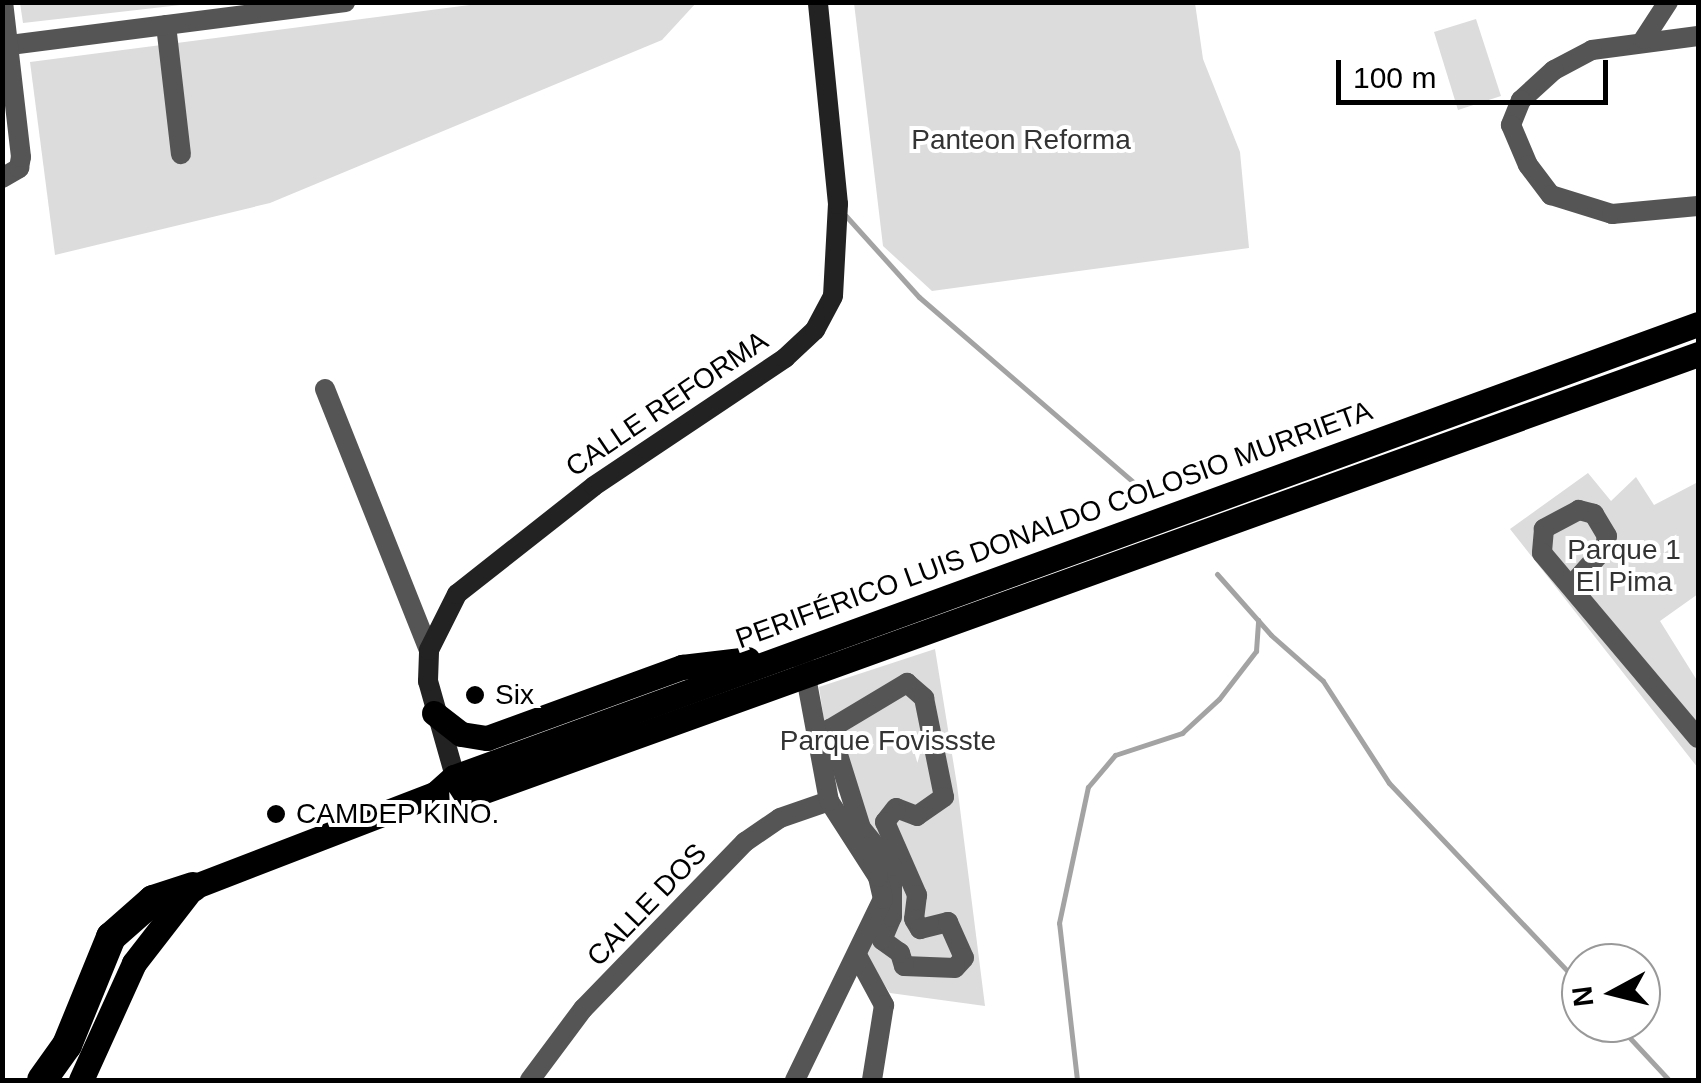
<!DOCTYPE html>
<html>
<head>
<meta charset="utf-8">
<style>
  body { margin:0 }
  #map { position:relative; width:1701px; height:1083px; overflow:hidden; background:#fff; font-family:Arial,sans-serif }
  div>[style] { position:absolute }
  .green>* { inset:0; background:#dcdcdc }
  .stream>* { height:5px; margin:-2.5px; padding:0 2.5px; transform-origin:2.5px; border-radius:2.5px; background:#a3a3a3 }
  .street>* { height:20px; margin:-10px; padding:0 10px; transform-origin:10px; border-radius:10px; background:#555 }
  .secondary>* { height:20px; margin:-10px; padding:0 10px; transform-origin:10px; border-radius:10px; background:#222 }
  .primary>* { height:25px; margin:-12.5px; padding:0 12.5px; transform-origin:12.5px; border-radius:12.5px; background:#000 }
  .highway>* { height:30px; margin:-15px; padding:0 15px; transform-origin:15px; border-radius:15px; background:#000 }
  .dots>* { width:28px; height:28px; translate:-50% -50%; box-sizing:border-box; border:5px solid #fff; border-radius:50% }
  span { translate:-50% -50%; white-space:nowrap; text-align:center; line-height:1.15; -webkit-text-stroke:8px #fff; paint-order:stroke }
  .park-label { font-size:28px; color:#333 }
  .street-label { font-size:28px; color:#000 }
  .poi-label { font-size:28px; color:#000 }
  .left { translate:0 -50%; text-align:left }
  .frame { position:absolute; inset:0; border:5px solid #000; pointer-events:none }
  .north { position:absolute; left:1561px; top:943px; width:100px; height:100px; box-sizing:border-box; background:#fff; border:2px solid #999; border-radius:50%; rotate:263deg; font-size:28px; font-weight:700; line-height:40px; text-align:center; color:#000 }
  .north::after { content:''; display:block; margin:auto; width:35px; height:45px; background:#000; clip-path:polygon(50% 0,100% 100%,50% 72%,0 100%) }
  .scale { position:absolute; left:1336px; top:60px; width:272px; height:45px; box-sizing:border-box; border:5px solid #000; border-top:0; padding-left:12px; font-size:30px; line-height:35px; white-space:nowrap; color:#000; -webkit-text-stroke:8px #fff; paint-order:stroke }
</style>
</head>
<body>
<div id="map">
  <div class="green">
    <div style="clip-path:polygon(20px 3px,20px 2px,198px 3px,23px 23px)"></div>
    <div style="clip-path:polygon(485px 3px,696px 3px,662px 40px,270px 203px,55px 255px,30px 62px)"></div>
    <div style="clip-path:polygon(854px 3px,1195px 3px,1203px 59px,1240px 152px,1249px 248px,932px 291px,883px 246px)"></div>
    <div style="clip-path:polygon(1476px 19px,1501px 96px,1458px 110px,1434px 32px)"></div>
    <div style="clip-path:polygon(1588px 473px,1611px 501px,1636px 477px,1654px 505px,1698px 482px,1698px 594px,1660px 621px,1698px 682px,1698px 768px,1510px 529px)"></div>
    <div style="clip-path:polygon(935px 649px,957px 785px,985px 1006px,890px 993px,865px 956px,883px 873px,833px 781px,819px 687px)"></div>
  </div>
  <div class="stream">
    <div style="left:846px;top:216px;width:109px;rotate:48deg"></div>
    <div style="left:919px;top:297px;width:297px;rotate:40.8deg"></div>
    <div style="left:1217px;top:574px;width:81px;rotate:48.5deg"></div>
    <div style="left:1271px;top:635px;width:69px;rotate:41.5deg"></div>
    <div style="left:1323px;top:681px;width:121px;rotate:57.1deg"></div>
    <div style="left:1389px;top:783px;width:279px;rotate:46.5deg"></div>
    <div style="left:1616px;top:1023px;width:78px;rotate:47.1deg"></div>
    <div style="left:1077px;top:1080px;width:158px;rotate:-96.5deg"></div>
    <div style="left:1059px;top:923px;width:139px;rotate:-78deg"></div>
    <div style="left:1088px;top:787px;width:42px;rotate:-49.8deg"></div>
    <div style="left:1115px;top:755px;width:71px;rotate:-18.2deg"></div>
    <div style="left:1182px;top:733px;width:50px;rotate:-42.6deg"></div>
    <div style="left:1219px;top:699px;width:61px;rotate:-52.4deg"></div>
    <div style="left:1256px;top:651px;width:31px;rotate:-86deg"></div>
  </div>
  <div class="street">
    <div style="left:166px;top:25px;width:130px;rotate:83.4deg"></div>
    <div style="left:1698px;top:36px;width:107px;rotate:172.5deg"></div>
    <div style="left:1592px;top:50px;width:43px;rotate:152.2deg"></div>
    <div style="left:1554px;top:70px;width:45px;rotate:137.7deg"></div>
    <div style="left:1521px;top:100px;width:27px;rotate:112deg"></div>
    <div style="left:1511px;top:125px;width:43px;rotate:67deg"></div>
    <div style="left:1528px;top:165px;width:38px;rotate:53deg"></div>
    <div style="left:1551px;top:195px;width:64px;rotate:17.3deg"></div>
    <div style="left:1612px;top:214px;width:86px;rotate:-5.3deg"></div>
    <div style="left:1644px;top:39px;width:44px;rotate:-57deg"></div>
    <div style="left:10px;top:45px;width:338px;rotate:-7.3deg"></div>
    <div style="left:2px;top:178px;width:20px;rotate:-30deg"></div>
    <div style="left:19px;top:168px;width:11px;rotate:-80deg"></div>
    <div style="left:21px;top:157px;width:156px;rotate:-96.6deg"></div>
    <div style="left:325px;top:389px;width:281px;rotate:68.3deg"></div>
    <div style="left:1571px;top:586px;width:51px;rotate:-48.2deg"></div>
    <div style="left:1605px;top:548px;width:12px;rotate:-81deg"></div>
    <div style="left:1607px;top:536px;width:26px;rotate:-121deg"></div>
    <div style="left:1594px;top:514px;width:16px;rotate:-165deg"></div>
    <div style="left:1579px;top:510px;width:40px;rotate:152deg"></div>
    <div style="left:1544px;top:529px;width:24px;rotate:95deg"></div>
    <div style="left:1542px;top:553px;width:242px;rotate:49.9deg"></div>
    <div style="left:907px;top:683px;width:23px;rotate:41deg"></div>
    <div style="left:924px;top:698px;width:101px;rotate:78.6deg"></div>
    <div style="left:944px;top:797px;width:33px;rotate:145deg"></div>
    <div style="left:917px;top:816px;width:22px;rotate:-159deg"></div>
    <div style="left:896px;top:808px;width:18px;rotate:128deg"></div>
    <div style="left:885px;top:822px;width:80px;rotate:66.3deg"></div>
    <div style="left:917px;top:895px;width:24px;rotate:97deg"></div>
    <div style="left:914px;top:919px;width:12px;rotate:59deg"></div>
    <div style="left:920px;top:929px;width:29px;rotate:-14deg"></div>
    <div style="left:948px;top:922px;width:39px;rotate:66deg"></div>
    <div style="left:964px;top:958px;width:13px;rotate:132deg"></div>
    <div style="left:955px;top:968px;width:51px;rotate:-177.8deg"></div>
    <div style="left:904px;top:966px;width:14px;rotate:-107deg"></div>
    <div style="left:900px;top:953px;width:22px;rotate:-144deg"></div>
    <div style="left:882px;top:940px;width:25px;rotate:-67deg"></div>
    <div style="left:892px;top:917px;width:51px;rotate:-90deg"></div>
    <div style="left:892px;top:866px;width:49px;rotate:-129.2deg"></div>
    <div style="left:861px;top:828px;width:104px;rotate:-107.4deg"></div>
    <div style="left:830px;top:729px;width:90px;rotate:-30.9deg"></div>
    <div style="left:858px;top:957px;width:55px;rotate:61.6deg"></div>
    <div style="left:884px;top:1005px;width:76px;rotate:99.1deg"></div>
    <div style="left:530px;top:1080px;width:89px;rotate:-53.3deg"></div>
    <div style="left:583px;top:1009px;width:233px;rotate:-45.9deg"></div>
    <div style="left:745px;top:842px;width:42px;rotate:-34.4deg"></div>
    <div style="left:780px;top:818px;width:52px;rotate:-19.1deg"></div>
    <div style="left:795px;top:1080px;width:201px;rotate:-64.1deg"></div>
    <div style="left:883px;top:899px;width:23px;rotate:-103deg"></div>
    <div style="left:878px;top:877px;width:90px;rotate:-122.8deg"></div>
    <div style="left:829px;top:801px;width:142px;rotate:-100.5deg"></div>
  </div>
  <div class="secondary">
    <div style="left:458px;top:787px;width:110px;rotate:-105.8deg"></div>
    <div style="left:428px;top:681px;width:31px;rotate:-88deg"></div>
    <div style="left:429px;top:650px;width:63px;rotate:-63.4deg"></div>
    <div style="left:457px;top:594px;width:174px;rotate:-38.2deg"></div>
    <div style="left:594px;top:486px;width:230px;rotate:-33.8deg"></div>
    <div style="left:785px;top:358px;width:41px;rotate:-43deg"></div>
    <div style="left:815px;top:330px;width:38px;rotate:-62deg"></div>
    <div style="left:833px;top:296px;width:92px;rotate:-86.9deg"></div>
    <div style="left:838px;top:204px;width:203px;rotate:-95.7deg"></div>
  </div>
  <div class="primary">
    <div style="left:434px;top:713px;width:34px;rotate:38deg"></div>
    <div style="left:461px;top:734px;width:26px;rotate:9deg"></div>
    <div style="left:487px;top:738px;width:208px;rotate:-20deg"></div>
    <div style="left:682px;top:667px;width:66px;rotate:-6.9deg"></div>
    <div style="left:436px;top:793px;width:27px;rotate:13deg"></div>
    <div style="left:462px;top:799px;width:1314px;rotate:-19.8deg"></div>
    <div style="left:81px;top:1080px;width:128px;rotate:-65.6deg"></div>
    <div style="left:134px;top:963px;width:96px;rotate:-52.2deg"></div>
    <div style="left:193px;top:887px;width:261px;rotate:-21.1deg"></div>
    <div style="left:436px;top:793px;width:24px;rotate:-42deg"></div>
    <div style="left:454px;top:777px;width:1324px;rotate:-20.01deg"></div>
  </div>
  <div class="highway">
    <div style="left:42px;top:1080px;width:43px;rotate:-54.5deg"></div>
    <div style="left:67px;top:1045px;width:117px;rotate:-67.8deg"></div>
    <div style="left:111px;top:937px;width:56px;rotate:-41.4deg"></div>
    <div style="left:153px;top:900px;width:42px;rotate:-18deg"></div>
  </div>
  <div class="dots">
    <div style="left:475px;top:695px;background:#000"></div>
    <div style="left:276px;top:814px;background:#000"></div>
  </div>
  <div class="park-label">
    <span style="left:1021px;top:140px">Panteon Reforma</span>
    <span style="left:1624px;top:566px">Parque 1<br>El Pima</span>
    <span style="left:888px;top:741px">Parque Fovissste</span>
  </div>
  <div class="street-label">
    <span style="left:667px;top:404px;rotate:-34deg">CALLE REFORMA</span>
    <span style="left:1054px;top:525px;rotate:-20deg">PERIFÉRICO LUIS DONALDO COLOSIO MURRIETA</span>
    <span style="left:647px;top:905px;rotate:-46deg">CALLE DOS</span>
  </div>
  <div class="poi-label">
    <span class="left" style="left:495px;top:695px">Six</span>
    <span class="left" style="left:296px;top:814px">CAMDEP KINO.</span>
  </div>
  <div class="frame"></div>
  <div class="north">N</div>
  <div class="scale">100 m</div>
</div>
</body>
</html>
